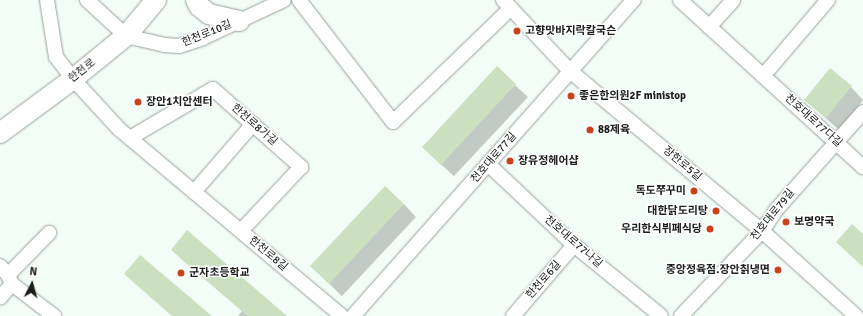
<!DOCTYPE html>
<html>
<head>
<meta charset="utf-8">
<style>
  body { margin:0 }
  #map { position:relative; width:863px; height:316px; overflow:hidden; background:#f3fdf7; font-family:Signika,"Noto Sans KR",sans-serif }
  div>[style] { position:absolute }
  .shadow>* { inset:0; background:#0003 }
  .building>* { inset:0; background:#cae0bf }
  .roads { filter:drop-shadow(0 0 1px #98a19c) drop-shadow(0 0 1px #98a19c) }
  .street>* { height:14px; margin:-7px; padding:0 7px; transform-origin:7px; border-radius:7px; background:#fff }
  .secondary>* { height:20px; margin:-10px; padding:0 10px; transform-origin:10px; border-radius:10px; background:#fff }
  .dots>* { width:11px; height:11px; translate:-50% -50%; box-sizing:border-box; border:2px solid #fff; border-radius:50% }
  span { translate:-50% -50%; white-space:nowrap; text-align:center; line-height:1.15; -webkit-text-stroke:3px #fff; paint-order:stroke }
  .poi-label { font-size:11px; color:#1a1d1b; font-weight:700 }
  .left { translate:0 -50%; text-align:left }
  .right { translate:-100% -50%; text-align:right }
  .street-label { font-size:11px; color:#1a1d1b }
  .north { position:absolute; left:12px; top:264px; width:40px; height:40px; -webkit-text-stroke:3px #fff; paint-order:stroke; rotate:6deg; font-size:11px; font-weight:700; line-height:16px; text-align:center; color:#1a1d1b }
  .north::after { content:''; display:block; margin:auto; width:14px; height:18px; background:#1a1d1b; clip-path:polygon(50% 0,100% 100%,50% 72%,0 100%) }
</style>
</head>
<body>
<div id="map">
  <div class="shadow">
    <div style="clip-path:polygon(515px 85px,528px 97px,454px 176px,435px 159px)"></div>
    <div style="clip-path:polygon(851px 87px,863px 100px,839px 130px,805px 100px)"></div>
    <div style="clip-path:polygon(404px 204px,416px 217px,342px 296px,324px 279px)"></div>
    <div style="clip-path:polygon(179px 257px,286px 316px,238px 316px,242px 311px)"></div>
  </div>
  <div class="building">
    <div style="clip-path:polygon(497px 66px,516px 84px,441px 165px,422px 147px)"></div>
    <div style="clip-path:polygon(830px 68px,852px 86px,826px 118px,804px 100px)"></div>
    <div style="clip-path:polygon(385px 186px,404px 204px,329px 284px,310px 266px)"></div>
    <div style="clip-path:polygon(852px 224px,863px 234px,863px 267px,836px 242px)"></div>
    <div style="clip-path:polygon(187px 230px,287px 316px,248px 316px,171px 250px)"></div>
    <div style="clip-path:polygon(140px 255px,212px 316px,172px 316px,124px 274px)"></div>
  </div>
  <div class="roads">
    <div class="street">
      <div style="left:47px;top:0;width:58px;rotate:81deg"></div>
      <div style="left:56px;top:57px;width:28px;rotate:52deg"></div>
      <div style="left:73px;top:79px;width:68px;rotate:47.4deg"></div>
      <div style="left:119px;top:129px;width:291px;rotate:40deg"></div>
      <div style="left:87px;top:0;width:53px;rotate:42.7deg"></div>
      <div style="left:126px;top:36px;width:39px;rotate:13deg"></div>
      <div style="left:164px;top:45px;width:15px;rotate:4deg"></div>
      <div style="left:179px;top:46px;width:25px;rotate:-18deg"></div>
      <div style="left:203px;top:38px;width:89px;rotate:-25.1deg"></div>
      <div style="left:299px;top:0;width:154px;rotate:52.4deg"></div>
      <div style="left:393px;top:122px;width:164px;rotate:-44deg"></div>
      <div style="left:503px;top:0;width:98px;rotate:46.7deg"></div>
      <div style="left:570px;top:71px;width:250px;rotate:39.8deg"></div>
      <div style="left:762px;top:231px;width:127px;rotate:42.1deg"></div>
      <div style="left:680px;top:0;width:248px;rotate:42.4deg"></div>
      <div style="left:709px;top:27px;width:36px;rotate:-48deg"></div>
      <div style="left:763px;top:76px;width:100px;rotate:-49.5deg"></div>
      <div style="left:130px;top:138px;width:96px;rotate:-30.6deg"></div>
      <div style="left:213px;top:89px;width:118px;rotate:41.6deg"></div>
      <div style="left:301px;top:167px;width:88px;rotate:133.2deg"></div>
      <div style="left:488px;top:164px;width:118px;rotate:43.3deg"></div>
      <div style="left:574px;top:245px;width:112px;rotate:39.2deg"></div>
      <div style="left:194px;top:192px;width:90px;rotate:-49.1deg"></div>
      <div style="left:0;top:266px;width:12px;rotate:48deg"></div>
      <div style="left:8px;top:275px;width:10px;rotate:66deg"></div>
      <div style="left:12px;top:284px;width:18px;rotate:131deg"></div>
      <div style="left:8px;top:275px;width:59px;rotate:-45.7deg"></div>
      <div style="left:12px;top:284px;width:53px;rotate:37.3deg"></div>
      <div style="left:353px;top:316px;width:423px;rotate:-48.4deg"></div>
      <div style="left:513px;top:316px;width:94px;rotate:-49.3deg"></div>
      <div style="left:681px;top:316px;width:117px;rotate:-46.4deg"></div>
      <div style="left:762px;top:231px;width:25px;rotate:-56deg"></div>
      <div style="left:776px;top:210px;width:131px;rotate:-48.4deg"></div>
    </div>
    <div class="secondary">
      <div style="left:196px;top:0;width:7px;rotate:63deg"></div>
      <div style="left:199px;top:6px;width:13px;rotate:39deg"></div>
      <div style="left:209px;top:14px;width:31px;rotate:13deg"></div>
      <div style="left:0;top:133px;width:91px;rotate:-36.5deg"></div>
      <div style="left:73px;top:79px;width:68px;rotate:-39.1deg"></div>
      <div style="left:126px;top:36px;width:47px;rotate:-50.2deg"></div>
    </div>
  </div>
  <div class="dots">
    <div style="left:517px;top:31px;background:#cb421a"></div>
    <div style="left:571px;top:96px;background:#cb421a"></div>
    <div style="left:138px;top:102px;background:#cb421a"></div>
    <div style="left:590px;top:130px;background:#cb421a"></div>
    <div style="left:510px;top:161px;background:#cb421a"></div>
    <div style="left:694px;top:191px;background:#cb421a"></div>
    <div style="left:716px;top:211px;background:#cb421a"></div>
    <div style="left:786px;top:222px;background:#cb421a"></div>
    <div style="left:710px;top:229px;background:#cb421a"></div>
    <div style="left:778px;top:270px;background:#cb421a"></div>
    <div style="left:181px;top:273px;background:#cb421a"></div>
  </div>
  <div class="poi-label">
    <span class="left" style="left:525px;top:31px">고향맛바지락칼국슨</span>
    <span class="left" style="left:579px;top:96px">좋은한의원2F ministop</span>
    <span class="left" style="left:146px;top:102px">장안1치안센터</span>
    <span class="left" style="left:598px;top:130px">88제육</span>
    <span class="left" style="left:518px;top:161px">장유정헤어샵</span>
    <span class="right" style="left:686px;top:191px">독도쭈꾸미</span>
    <span class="right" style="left:708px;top:211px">대한닭도리탕</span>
    <span class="left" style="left:794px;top:222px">보명약국</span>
    <span class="right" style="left:702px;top:229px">우리한식뷔페식당</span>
    <span class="right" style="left:770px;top:270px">중앙정육점.장안칡냉면</span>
    <span class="left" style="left:189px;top:273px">군자초등학교</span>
  </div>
  <div class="street-label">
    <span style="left:207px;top:34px;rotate:-22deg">한천로10길</span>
    <span style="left:82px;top:71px;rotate:-38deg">한천로</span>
    <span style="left:813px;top:121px;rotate:42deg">천호대로77다길</span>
    <span style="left:254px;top:125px;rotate:41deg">한천로8가길</span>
    <span style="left:494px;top:158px;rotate:-49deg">천호대로77길</span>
    <span style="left:682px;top:164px;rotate:40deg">장한로5길</span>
    <span style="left:773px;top:215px;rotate:-51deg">천호대로79길</span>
    <span style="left:573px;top:242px;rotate:41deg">천호대로77나길</span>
    <span style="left:268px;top:254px;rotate:40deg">한천로8길</span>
    <span style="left:544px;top:280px;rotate:-49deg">한천로6길</span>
  </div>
  <div class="north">N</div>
</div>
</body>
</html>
